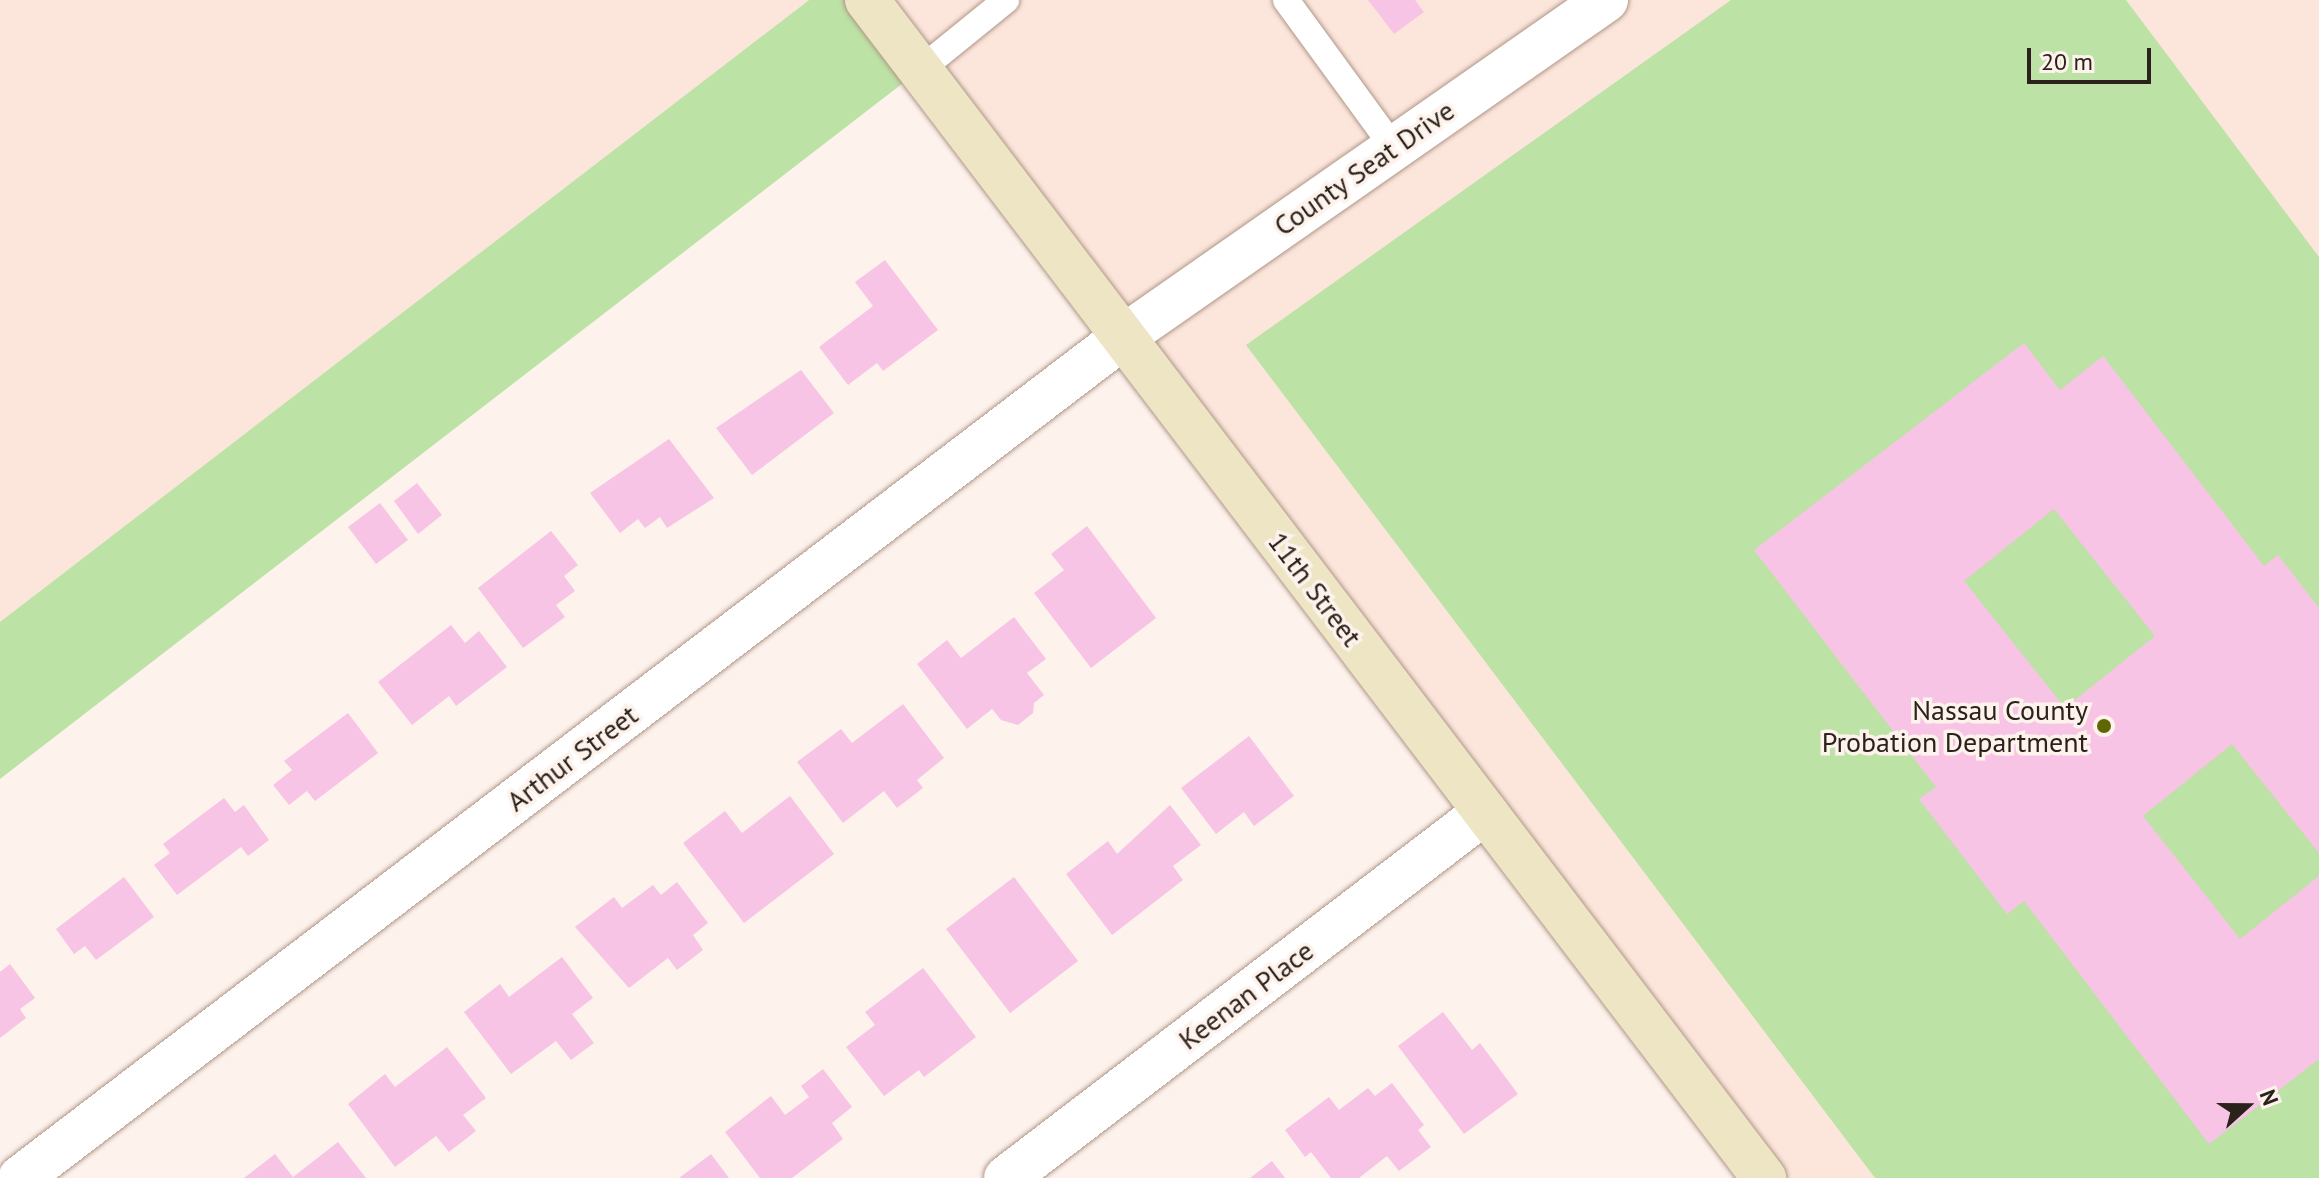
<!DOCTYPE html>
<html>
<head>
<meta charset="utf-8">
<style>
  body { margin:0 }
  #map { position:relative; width:2319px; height:1178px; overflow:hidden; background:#fdf2ec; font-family:"PT Sans",sans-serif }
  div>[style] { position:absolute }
  .built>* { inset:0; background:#fce6db }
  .green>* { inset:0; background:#bce2a5 }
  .building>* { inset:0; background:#f8c4e5 }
  .roads { filter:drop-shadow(0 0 2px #b09688) drop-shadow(0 0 2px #b09688) }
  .service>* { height:26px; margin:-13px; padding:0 13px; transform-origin:13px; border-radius:13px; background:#fff }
  .minor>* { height:44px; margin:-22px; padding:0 22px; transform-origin:22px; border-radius:22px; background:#fff }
  .tertiary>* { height:44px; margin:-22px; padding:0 22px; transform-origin:22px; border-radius:22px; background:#fff }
  .secondary>* { height:44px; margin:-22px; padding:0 22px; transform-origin:22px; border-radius:22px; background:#eee5c5 }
  .dots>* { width:22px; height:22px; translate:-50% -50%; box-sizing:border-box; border:4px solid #fdf2ec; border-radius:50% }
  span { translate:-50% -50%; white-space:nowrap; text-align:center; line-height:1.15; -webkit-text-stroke:7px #fdf2ec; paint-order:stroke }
  .street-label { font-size:28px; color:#2c221c }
  .poi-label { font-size:28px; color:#2c221c }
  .right { translate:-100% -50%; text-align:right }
  .north { position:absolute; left:2207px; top:1066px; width:80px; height:80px; -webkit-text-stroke:6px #fdf2ec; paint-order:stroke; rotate:69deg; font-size:22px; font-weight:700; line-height:32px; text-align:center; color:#2c221c }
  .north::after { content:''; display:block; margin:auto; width:28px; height:36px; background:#2c221c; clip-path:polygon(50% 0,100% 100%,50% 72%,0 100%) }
  .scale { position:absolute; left:2027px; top:48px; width:124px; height:36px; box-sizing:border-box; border:4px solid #2c221c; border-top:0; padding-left:10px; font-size:24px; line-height:28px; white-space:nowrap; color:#2c221c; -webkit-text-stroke:6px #fdf2ec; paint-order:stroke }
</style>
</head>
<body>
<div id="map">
  <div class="built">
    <div style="clip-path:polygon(0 0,809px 0,0 622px)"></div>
    <div style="clip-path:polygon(866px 0,2319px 0,2319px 1178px,1764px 1178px)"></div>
  </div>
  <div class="green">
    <div style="clip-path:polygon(809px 0,866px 0,920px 70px,0 779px,0 622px)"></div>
    <div style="clip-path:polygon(1731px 0,2126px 0,2319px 257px,2319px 1178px,1875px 1178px,1246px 345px)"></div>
  </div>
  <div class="building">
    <div style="clip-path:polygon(1368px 0,1415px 0,1424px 12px,1394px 34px)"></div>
    <div style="clip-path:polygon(885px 260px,938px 330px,883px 371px,877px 363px,848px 385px,819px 347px,873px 306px,855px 282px)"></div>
    <div style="clip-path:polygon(evenodd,2024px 343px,2060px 390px,2103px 356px,2264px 566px,2278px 555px,2319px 608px,2319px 853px,2232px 744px,2143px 816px,2240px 939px,2319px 876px,2319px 1059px,2209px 1144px,2024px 901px,2007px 914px,1919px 799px,1936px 787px,1754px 550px,2024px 343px,2054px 509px,2155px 636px,2065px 708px,1964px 581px,2054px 509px)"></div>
    <div style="clip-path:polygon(801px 370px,834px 413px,752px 475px,716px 428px)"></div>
    <div style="clip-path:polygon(669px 439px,714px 498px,667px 528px,660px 517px,645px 528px,638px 519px,620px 533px,590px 493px)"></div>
    <div style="clip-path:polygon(417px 483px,442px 515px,418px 534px,394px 501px)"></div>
    <div style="clip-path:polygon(380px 503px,408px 540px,376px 564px,348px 527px)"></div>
    <div style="clip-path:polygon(1087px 526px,1156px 618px,1091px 668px,1034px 593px,1064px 570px,1051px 554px)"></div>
    <div style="clip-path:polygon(551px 531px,578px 565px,564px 576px,575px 591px,556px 605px,565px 617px,523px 648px,478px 588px)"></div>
    <div style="clip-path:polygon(1014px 617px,1046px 659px,1027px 673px,1044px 695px,1034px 703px,1033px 713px,1018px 725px,1001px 720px,992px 709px,967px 729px,917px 664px,947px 640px,961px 658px)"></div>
    <div style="clip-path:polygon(451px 625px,465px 643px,479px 631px,507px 667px,456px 706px,449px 696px,412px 725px,378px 682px)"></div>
    <div style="clip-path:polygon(903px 704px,944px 758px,917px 780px,923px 788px,897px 808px,884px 791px,843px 823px,797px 762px,841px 729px,852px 743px)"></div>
    <div style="clip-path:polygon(348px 713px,378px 753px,315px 801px,307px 791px,289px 805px,273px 785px,292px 770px,284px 761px)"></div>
    <div style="clip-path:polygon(1249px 736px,1294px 796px,1254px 826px,1244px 812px,1216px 834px,1181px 788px)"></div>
    <div style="clip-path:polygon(790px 796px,834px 854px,744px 923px,683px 843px,725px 811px,742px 833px)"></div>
    <div style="clip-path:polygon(224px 798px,235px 812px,244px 805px,269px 840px,248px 856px,241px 847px,177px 895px,154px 865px,170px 853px,163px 844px)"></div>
    <div style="clip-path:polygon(1170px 805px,1201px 845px,1173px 866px,1183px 880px,1112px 935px,1066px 874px,1108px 841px,1117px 854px)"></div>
    <div style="clip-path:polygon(124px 877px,154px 917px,96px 960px,85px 946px,74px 954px,56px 929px)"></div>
    <div style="clip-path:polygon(1014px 877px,1078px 961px,1010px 1013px,946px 929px)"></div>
    <div style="clip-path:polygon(677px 882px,708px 923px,693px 935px,703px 950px,677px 970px,668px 958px,629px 988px,575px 927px,614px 897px,622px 908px,653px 885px,661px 895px)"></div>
    <div style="clip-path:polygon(562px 957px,593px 998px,572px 1014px,594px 1043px,571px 1060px,556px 1041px,511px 1074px,464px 1012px,500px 984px,509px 997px)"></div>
    <div style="clip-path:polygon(10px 964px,35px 998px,20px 1009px,26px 1018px,0 1038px,0 972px)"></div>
    <div style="clip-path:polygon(923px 968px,976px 1037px,924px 1077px,919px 1070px,884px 1096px,846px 1047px,875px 1025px,865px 1012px)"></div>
    <div style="clip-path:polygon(1443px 1012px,1472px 1050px,1480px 1043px,1518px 1094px,1464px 1134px,1398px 1046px)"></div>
    <div style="clip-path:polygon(447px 1047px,486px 1098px,463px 1115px,476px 1131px,449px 1152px,436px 1136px,395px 1167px,348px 1104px,385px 1074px,395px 1087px)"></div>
    <div style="clip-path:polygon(823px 1069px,852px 1107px,832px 1123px,843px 1139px,792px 1178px,760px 1178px,725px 1132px,771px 1096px,785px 1115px,809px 1097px,801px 1086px)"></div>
    <div style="clip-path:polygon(1392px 1083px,1424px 1125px,1418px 1130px,1431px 1147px,1399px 1171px,1387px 1156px,1359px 1178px,1331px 1178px,1311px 1152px,1305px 1157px,1285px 1130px,1329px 1097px,1339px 1110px,1368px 1088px,1375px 1096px)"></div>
    <div style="clip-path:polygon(338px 1142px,366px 1178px,244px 1178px,275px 1154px,293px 1177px)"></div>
    <div style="clip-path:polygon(711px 1154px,729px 1178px,679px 1178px)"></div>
    <div style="clip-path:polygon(1272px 1161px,1285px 1178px,1250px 1178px)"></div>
  </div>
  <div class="roads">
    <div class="service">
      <div style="left:1286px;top:0;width:182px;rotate:53.9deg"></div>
      <div style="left:920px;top:70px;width:111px;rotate:-39.1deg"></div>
    </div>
    <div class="minor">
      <div style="left:20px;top:1178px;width:1387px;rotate:-37.32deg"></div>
      <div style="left:1006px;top:1178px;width:603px;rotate:-37.38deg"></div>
    </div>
    <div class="tertiary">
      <div style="left:1123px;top:337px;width:589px;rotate:-34.9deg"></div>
    </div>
    <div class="secondary">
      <div style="left:867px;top:0;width:1481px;rotate:52.71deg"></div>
    </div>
  </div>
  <div class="dots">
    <div style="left:2104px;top:726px;background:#606603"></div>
  </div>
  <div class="street-label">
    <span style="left:1364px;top:168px;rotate:-35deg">County Seat Drive</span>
    <span style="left:1315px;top:589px;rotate:53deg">11th Street</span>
    <span style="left:572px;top:758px;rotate:-37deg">Arthur Street</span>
    <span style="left:1246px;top:995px;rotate:-37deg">Keenan Place</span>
  </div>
  <div class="poi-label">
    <span class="right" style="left:2088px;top:726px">Nassau County<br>Probation Department</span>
  </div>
  <div class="north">N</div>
  <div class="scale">20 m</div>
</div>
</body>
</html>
